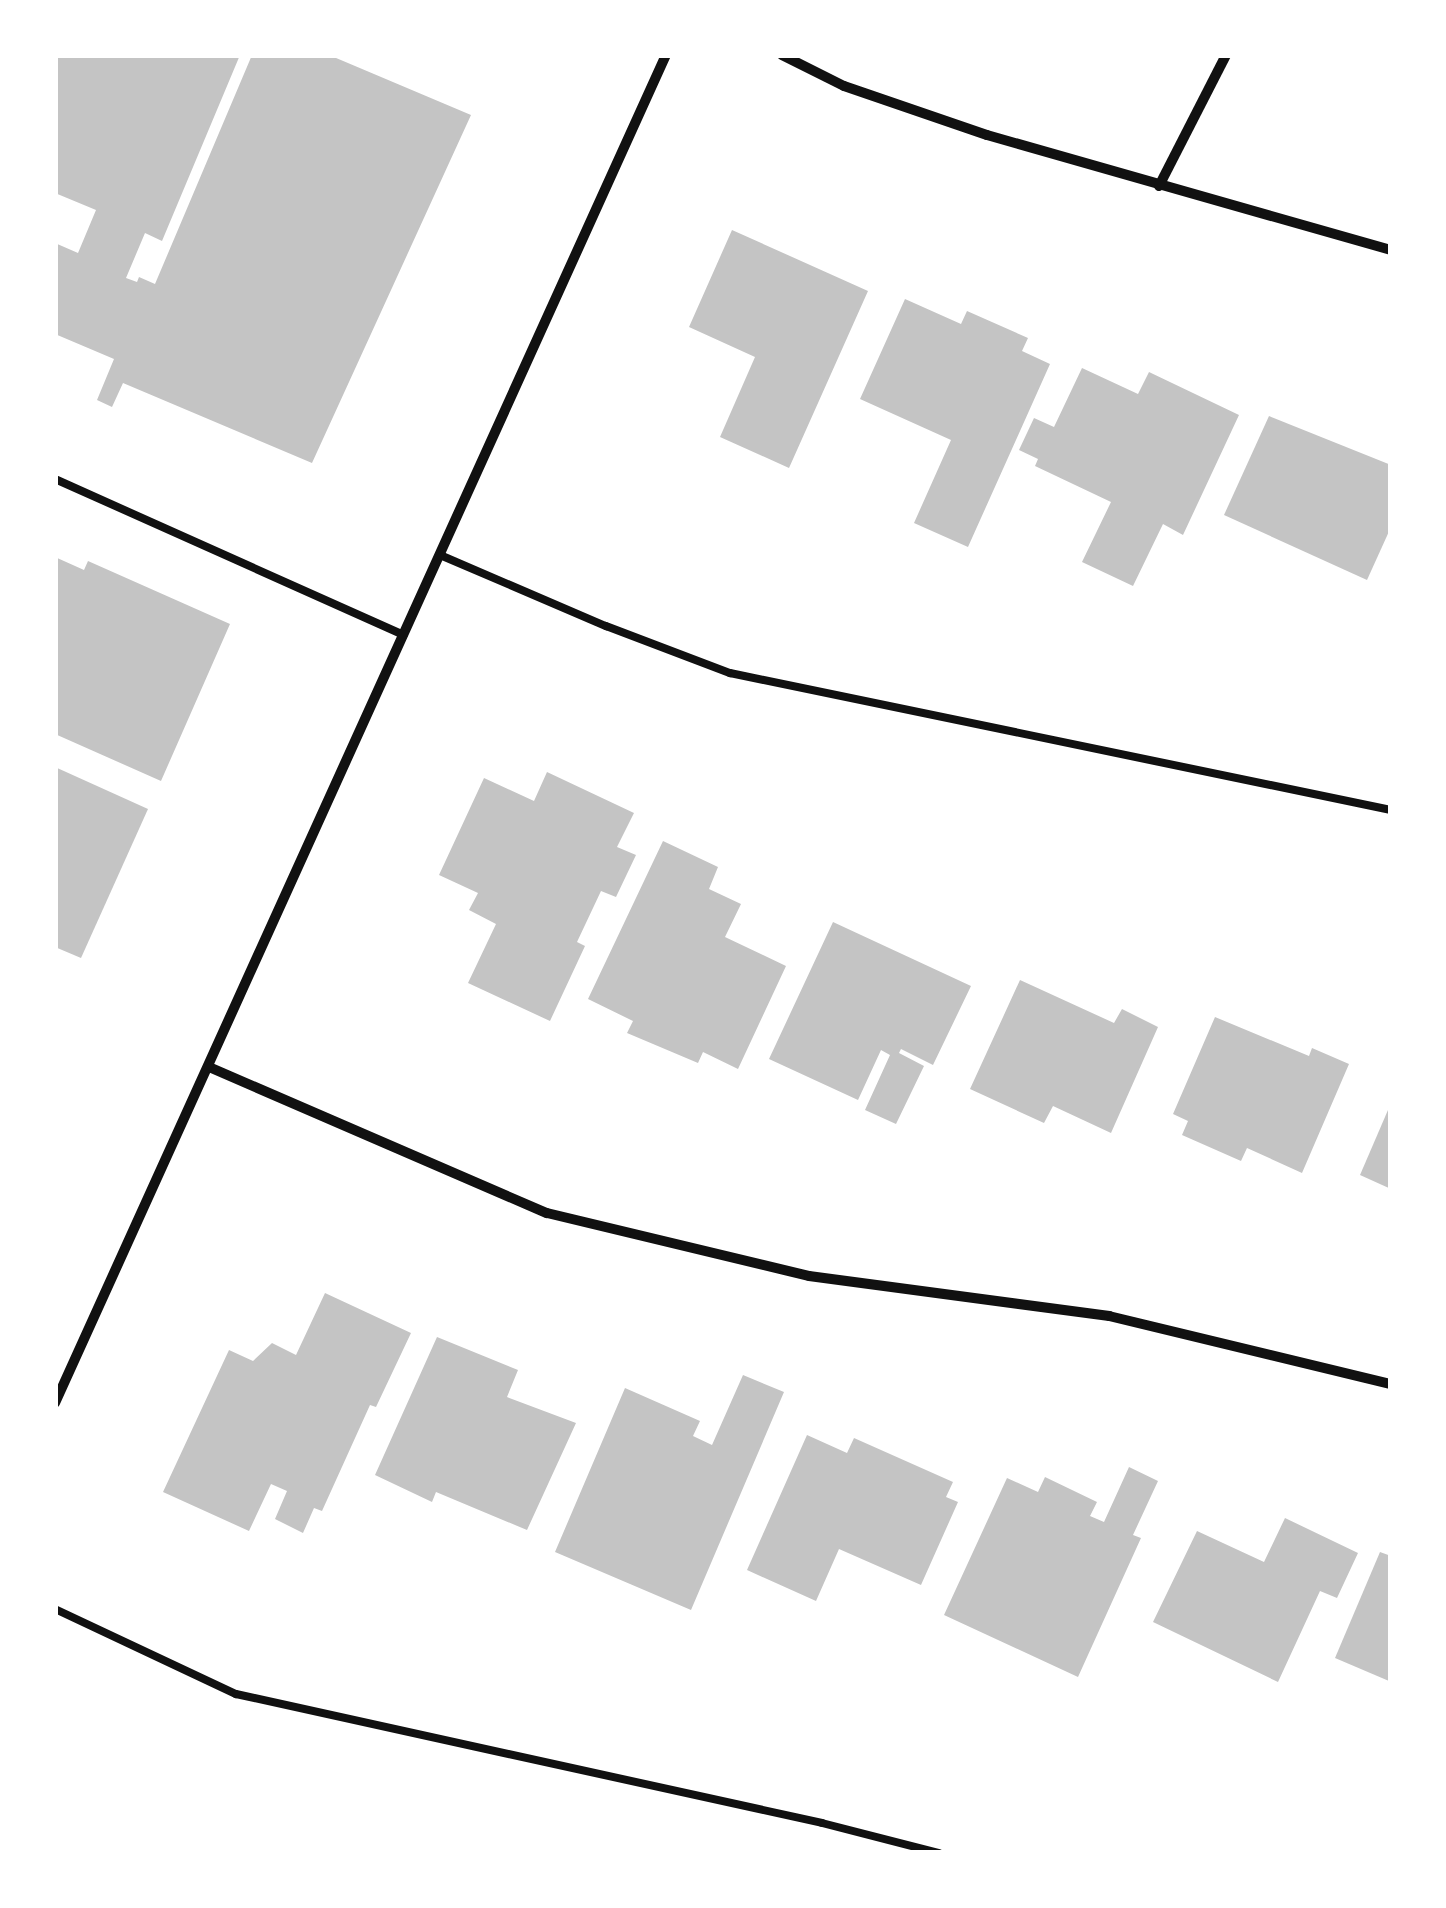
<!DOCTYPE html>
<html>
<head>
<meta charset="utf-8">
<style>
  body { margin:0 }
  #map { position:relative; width:1446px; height:1908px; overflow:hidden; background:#fff; font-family:"Exo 2",sans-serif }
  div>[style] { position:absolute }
  .building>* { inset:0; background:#c4c4c4 }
  .service>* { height:8px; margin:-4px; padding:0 4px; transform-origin:4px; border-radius:4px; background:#111 }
  .minor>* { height:10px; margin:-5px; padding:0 5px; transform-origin:5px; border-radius:5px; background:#111 }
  span { translate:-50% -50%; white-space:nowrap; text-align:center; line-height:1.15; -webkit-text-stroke:8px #fff; paint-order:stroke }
  .frame { position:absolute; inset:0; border:58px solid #fff; pointer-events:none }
</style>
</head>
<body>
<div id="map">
  <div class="building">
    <div style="clip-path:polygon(55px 55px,240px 55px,162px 241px,145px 233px,126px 278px,137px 282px,139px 277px,155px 284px,252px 55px,329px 55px,471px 115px,312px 463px,123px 383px,112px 407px,97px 400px,114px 359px,55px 334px,55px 243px,78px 253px,96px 210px,55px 193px)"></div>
    <div style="clip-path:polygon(732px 230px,868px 291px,789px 468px,720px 437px,755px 357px,689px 327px)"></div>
    <div style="clip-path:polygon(905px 299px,961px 324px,967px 311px,1028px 338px,1022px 351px,1050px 364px,968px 547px,914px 523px,951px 440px,860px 399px)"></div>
    <div style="clip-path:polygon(1082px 368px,1138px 394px,1149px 372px,1239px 415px,1183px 535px,1163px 524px,1133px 586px,1082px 562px,1111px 502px,1035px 466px,1038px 459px,1019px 450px,1034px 418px,1054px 427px)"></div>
    <div style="clip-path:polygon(1269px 416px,1391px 465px,1391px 527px,1367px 580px,1224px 515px)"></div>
    <div style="clip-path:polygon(55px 557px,84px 570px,88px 561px,230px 624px,161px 781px,55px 734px)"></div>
    <div style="clip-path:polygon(55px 767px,148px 809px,81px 958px,55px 947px)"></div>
    <div style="clip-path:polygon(547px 772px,634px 813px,617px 847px,636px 855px,616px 897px,601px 891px,577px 942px,585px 946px,550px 1021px,468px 983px,496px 924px,469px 910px,478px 893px,439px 875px,484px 778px,534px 801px)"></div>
    <div style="clip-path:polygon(663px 841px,718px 867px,709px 889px,741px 904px,725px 937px,786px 966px,738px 1069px,703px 1052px,698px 1063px,627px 1033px,633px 1021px,588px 999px)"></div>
    <div style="clip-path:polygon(833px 922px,971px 986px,933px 1065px,901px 1049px,899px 1053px,924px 1066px,896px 1124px,865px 1110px,890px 1055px,881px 1050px,858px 1100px,769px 1059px)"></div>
    <div style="clip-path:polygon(1020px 980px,1114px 1023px,1122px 1009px,1158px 1027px,1111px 1133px,1053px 1106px,1044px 1123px,970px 1089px)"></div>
    <div style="clip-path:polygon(1215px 1017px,1309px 1056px,1312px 1048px,1349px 1064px,1302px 1173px,1247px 1148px,1241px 1161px,1182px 1135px,1188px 1121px,1173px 1114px)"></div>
    <div style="clip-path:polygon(1391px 1103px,1391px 1189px,1360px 1175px)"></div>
    <div style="clip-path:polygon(325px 1293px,411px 1333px,376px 1407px,370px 1405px,322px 1511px,314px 1508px,303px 1533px,275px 1519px,287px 1491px,271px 1484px,249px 1531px,163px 1492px,229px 1350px,253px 1361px,272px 1343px,296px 1355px)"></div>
    <div style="clip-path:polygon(437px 1337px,518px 1370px,507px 1397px,576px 1423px,527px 1530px,436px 1492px,432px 1502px,375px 1475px)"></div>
    <div style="clip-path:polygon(743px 1375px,784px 1392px,691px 1610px,555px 1552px,625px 1388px,700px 1421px,693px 1436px,712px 1445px)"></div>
    <div style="clip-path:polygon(807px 1435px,847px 1453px,854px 1438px,953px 1482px,946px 1497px,958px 1502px,921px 1585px,839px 1549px,816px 1601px,747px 1570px)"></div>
    <div style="clip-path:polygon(1129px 1467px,1158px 1481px,1133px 1535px,1141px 1538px,1078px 1677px,944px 1615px,1007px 1478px,1038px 1492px,1045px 1477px,1097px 1502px,1090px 1516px,1104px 1522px)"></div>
    <div style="clip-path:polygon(1285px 1518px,1358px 1553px,1337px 1598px,1320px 1591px,1278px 1682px,1153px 1622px,1197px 1531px,1264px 1562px)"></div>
    <div style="clip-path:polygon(1380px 1552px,1391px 1556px,1389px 1681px,1335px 1658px)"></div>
  </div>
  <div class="service">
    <div style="left:55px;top:479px;width:382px;rotate:24.1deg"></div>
    <div style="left:440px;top:555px;width:181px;rotate:23.2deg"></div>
    <div style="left:606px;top:626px;width:133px;rotate:20.8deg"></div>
    <div style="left:730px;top:673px;width:675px;rotate:11.71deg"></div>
    <div style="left:55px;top:1609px;width:200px;rotate:25.2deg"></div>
    <div style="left:236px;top:1694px;width:600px;rotate:12.41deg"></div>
    <div style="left:822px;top:1823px;width:121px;rotate:14.4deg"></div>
  </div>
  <div class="minor">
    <div style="left:782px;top:55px;width:69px;rotate:26.6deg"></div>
    <div style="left:844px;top:86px;width:151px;rotate:18.9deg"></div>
    <div style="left:987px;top:135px;width:420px;rotate:15.9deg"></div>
    <div style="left:1159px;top:186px;width:147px;rotate:-62.9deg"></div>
    <div style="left:209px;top:1067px;width:368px;rotate:23.4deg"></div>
    <div style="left:547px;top:1213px;width:269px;rotate:13.5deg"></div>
    <div style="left:809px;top:1276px;width:303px;rotate:7.6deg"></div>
    <div style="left:1109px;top:1316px;width:290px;rotate:13.6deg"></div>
    <div style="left:55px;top:1403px;width:1480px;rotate:-65.62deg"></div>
  </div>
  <div class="frame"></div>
</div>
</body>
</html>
